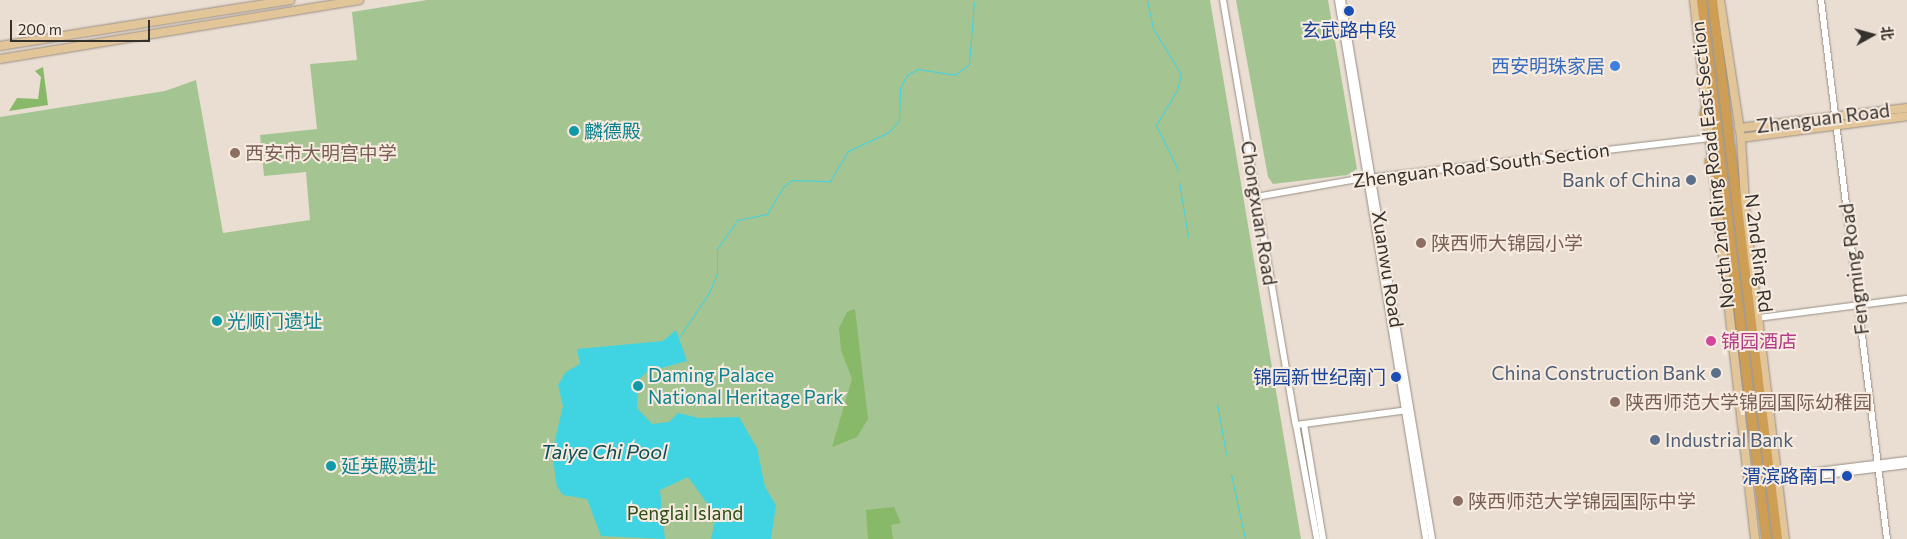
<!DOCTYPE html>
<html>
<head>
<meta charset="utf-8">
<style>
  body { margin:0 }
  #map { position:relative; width:1907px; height:539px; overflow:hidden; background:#eaded3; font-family:Commissioner,"Noto Sans SC",sans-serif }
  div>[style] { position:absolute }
  .green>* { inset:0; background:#a4c492 }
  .forest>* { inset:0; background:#87b969 }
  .water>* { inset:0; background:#40d4e2 }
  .stream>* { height:1px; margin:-0.5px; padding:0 0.5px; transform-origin:0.5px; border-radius:0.5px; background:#40d4e2 }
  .roads { filter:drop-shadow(0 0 1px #988e83) drop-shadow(0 0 1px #988e83) }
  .minor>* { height:6px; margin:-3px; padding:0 3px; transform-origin:3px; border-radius:3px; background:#fff }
  .major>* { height:8px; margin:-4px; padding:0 4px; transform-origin:4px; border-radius:4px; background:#e2c598 }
  .highway>* { height:9px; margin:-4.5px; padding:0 4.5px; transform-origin:4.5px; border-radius:4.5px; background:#ce9e54 }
  .dots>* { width:14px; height:14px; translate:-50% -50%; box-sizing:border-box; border:2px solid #f7ebe0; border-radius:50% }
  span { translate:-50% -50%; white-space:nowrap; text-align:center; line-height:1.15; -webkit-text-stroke:4px #f7ebe0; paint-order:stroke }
  .transit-label { font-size:19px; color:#164399 }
  .right { translate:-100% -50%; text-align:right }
  .shop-label { font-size:19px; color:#366cbe }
  .street-label { font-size:19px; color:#34302c }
  .culture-label { font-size:19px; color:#0d838f }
  .left { translate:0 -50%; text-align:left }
  .education-label { font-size:19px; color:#785e54 }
  .service-label { font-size:19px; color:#4e5e75 }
  .hotel-label { font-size:19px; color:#b23c85 }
  .park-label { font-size:19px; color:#2d4e16 }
  .water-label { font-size:20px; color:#0d4d53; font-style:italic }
  .north { position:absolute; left:1847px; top:10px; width:50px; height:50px; -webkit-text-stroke:4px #f7ebe0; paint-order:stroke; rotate:83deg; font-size:14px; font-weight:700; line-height:20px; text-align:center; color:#34302c }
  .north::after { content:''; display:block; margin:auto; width:18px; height:22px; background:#34302c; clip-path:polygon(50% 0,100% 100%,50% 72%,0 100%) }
  .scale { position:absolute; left:10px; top:20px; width:140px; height:22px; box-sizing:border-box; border:2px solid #34302c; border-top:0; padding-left:6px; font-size:15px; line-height:18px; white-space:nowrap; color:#34302c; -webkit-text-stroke:4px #f7ebe0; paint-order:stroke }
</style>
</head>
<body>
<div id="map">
  <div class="green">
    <div style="clip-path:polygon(427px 0,1210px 0,1301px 539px,0 539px,0 117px,165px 91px,196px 80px,223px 233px,310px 220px,306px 172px,264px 176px,260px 135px,317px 129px,310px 64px,357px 60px,352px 12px)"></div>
    <div style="clip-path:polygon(1236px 0,1328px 0,1357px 169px,1347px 175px,1273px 184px,1268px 177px)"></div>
  </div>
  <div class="forest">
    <div style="clip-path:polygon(43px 67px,48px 105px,9px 111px,17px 98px,38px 99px,41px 77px,35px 71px)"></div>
    <div style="clip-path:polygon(855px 309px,868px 419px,857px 437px,832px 447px,852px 379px,841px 350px,839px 328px,847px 312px)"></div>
    <div style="clip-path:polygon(894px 507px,901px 523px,891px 525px,893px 539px,868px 539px,866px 510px)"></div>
  </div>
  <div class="water">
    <div style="clip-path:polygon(676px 330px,687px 361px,647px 372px,638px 380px,637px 408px,652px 424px,669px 422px,678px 413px,699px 418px,739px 417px,757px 448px,765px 487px,776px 505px,771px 539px,711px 539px,716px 516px,688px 477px,660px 490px,665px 539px,601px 536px,587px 499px,563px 495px,557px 487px,552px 453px,563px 406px,558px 385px,566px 372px,580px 364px,577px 349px,663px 341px)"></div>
  </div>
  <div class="stream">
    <div style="left:1147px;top:0;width:29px;rotate:78deg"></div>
    <div style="left:1153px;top:28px;width:54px;rotate:58.7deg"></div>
    <div style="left:1181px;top:74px;width:16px;rotate:104deg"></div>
    <div style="left:1177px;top:90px;width:41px;rotate:121deg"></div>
    <div style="left:1156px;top:125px;width:50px;rotate:63.9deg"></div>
    <div style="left:1179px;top:182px;width:55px;rotate:80.5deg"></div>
    <div style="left:680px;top:336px;width:52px;rotate:-56deg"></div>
    <div style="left:709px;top:293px;width:22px;rotate:-68deg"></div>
    <div style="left:717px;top:273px;width:24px;rotate:-90deg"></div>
    <div style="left:717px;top:249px;width:35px;rotate:-55deg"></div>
    <div style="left:737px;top:220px;width:31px;rotate:-11deg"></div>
    <div style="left:767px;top:214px;width:31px;rotate:-59deg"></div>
    <div style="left:783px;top:187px;width:11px;rotate:-38deg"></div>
    <div style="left:792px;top:180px;width:38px;rotate:2deg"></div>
    <div style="left:830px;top:181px;width:35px;rotate:-59deg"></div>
    <div style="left:848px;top:151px;width:45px;rotate:-24.9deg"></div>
    <div style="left:889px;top:132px;width:16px;rotate:-50deg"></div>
    <div style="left:899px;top:120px;width:32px;rotate:-88deg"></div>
    <div style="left:900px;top:88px;width:15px;rotate:-62deg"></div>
    <div style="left:907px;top:75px;width:13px;rotate:-29deg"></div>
    <div style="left:918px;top:69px;width:37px;rotate:9deg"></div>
    <div style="left:955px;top:75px;width:18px;rotate:-38deg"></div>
    <div style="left:969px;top:64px;width:62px;rotate:-85.4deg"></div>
    <div style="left:1217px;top:403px;width:52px;rotate:80deg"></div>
    <div style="left:1231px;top:474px;width:66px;rotate:77.8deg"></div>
  </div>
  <div class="roads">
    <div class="minor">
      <div style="left:1223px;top:0;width:431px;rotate:80.3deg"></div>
      <div style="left:1338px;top:0;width:546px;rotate:80.73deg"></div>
      <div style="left:1342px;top:0;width:546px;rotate:80.52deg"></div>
      <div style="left:1821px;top:0;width:543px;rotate:83.02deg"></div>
      <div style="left:1256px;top:197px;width:97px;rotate:-10deg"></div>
      <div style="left:1352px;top:180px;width:357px;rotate:-6.7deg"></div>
      <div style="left:1758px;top:318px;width:150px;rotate:-7.3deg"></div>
      <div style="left:1304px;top:424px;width:117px;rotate:80.6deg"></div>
      <div style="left:1777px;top:476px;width:131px;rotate:-7deg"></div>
      <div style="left:1777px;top:481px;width:131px;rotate:-7deg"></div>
      <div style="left:1317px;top:539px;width:116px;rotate:-100.4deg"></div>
      <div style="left:1296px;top:425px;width:113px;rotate:-7.6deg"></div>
    </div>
    <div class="major">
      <div style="left:1694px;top:0;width:542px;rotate:83.54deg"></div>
      <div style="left:1720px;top:0;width:140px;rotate:81.3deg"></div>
      <div style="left:1741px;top:138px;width:80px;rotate:86.4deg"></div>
      <div style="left:1746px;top:218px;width:323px;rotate:83.1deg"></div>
      <div style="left:0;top:46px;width:294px;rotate:-9deg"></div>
      <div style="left:0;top:59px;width:364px;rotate:-9.3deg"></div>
      <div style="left:1739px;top:128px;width:169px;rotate:-6.8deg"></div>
      <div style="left:1741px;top:138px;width:167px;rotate:-7.5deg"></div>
    </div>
    <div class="highway">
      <div style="left:1701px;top:0;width:543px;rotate:83.12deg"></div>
      <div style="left:1712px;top:0;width:543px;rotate:83.12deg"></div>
      <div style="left:1704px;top:114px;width:21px;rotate:-76deg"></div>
      <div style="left:1709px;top:161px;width:21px;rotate:61deg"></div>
    </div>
  </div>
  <div class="dots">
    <div style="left:1349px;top:11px;background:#1a4fb4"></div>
    <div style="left:1615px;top:66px;background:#3f7fe0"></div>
    <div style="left:574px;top:131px;background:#0f9aa8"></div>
    <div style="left:235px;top:153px;background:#8d6e63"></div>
    <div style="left:1691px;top:180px;background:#5c6f8a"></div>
    <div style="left:1421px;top:243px;background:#8d6e63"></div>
    <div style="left:217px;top:321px;background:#0f9aa8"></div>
    <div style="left:1711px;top:341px;background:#d1479c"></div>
    <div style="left:1716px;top:373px;background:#5c6f8a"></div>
    <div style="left:1396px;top:377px;background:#1a4fb4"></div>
    <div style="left:638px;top:386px;background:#0f9aa8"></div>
    <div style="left:1615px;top:402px;background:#8d6e63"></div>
    <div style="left:1655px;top:440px;background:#5c6f8a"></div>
    <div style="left:331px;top:466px;background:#0f9aa8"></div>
    <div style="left:1847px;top:476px;background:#1a4fb4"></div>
    <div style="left:1458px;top:501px;background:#8d6e63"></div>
  </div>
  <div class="transit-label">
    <span style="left:1349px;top:30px">玄武路中段</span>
    <span class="right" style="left:1386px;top:377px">锦园新世纪南门</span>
    <span class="right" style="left:1837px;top:476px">渭滨路南口</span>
  </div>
  <div class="shop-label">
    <span class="right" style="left:1605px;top:66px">西安明珠家居</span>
  </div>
  <div class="street-label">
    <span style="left:1823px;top:118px;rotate:-7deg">Zhenguan Road</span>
    <span style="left:1481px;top:165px;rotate:-7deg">Zhenguan Road South Section</span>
    <span style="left:1712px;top:165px;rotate:-96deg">North 2nd Ring Road East Section</span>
    <span style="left:1259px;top:213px;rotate:81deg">Chongxuan Road</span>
    <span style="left:1759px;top:253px;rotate:83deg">N 2nd Ring Rd</span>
    <span style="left:1388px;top:269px;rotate:81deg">Xuanwu Road</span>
    <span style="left:1854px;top:269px;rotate:-97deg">Fengming Road</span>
  </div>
  <div class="culture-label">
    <span class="left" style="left:584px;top:131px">麟德殿</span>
    <span class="left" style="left:227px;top:321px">光顺门遗址</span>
    <span class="left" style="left:648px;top:386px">Daming Palace<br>National Heritage Park</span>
    <span class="left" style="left:341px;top:466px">延英殿遗址</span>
  </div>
  <div class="education-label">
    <span class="left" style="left:245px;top:153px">西安市大明宫中学</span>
    <span class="left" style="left:1431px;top:243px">陕西师大锦园小学</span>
    <span class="left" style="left:1625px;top:402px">陕西师范大学锦园国际幼稚园</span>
    <span class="left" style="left:1468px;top:501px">陕西师范大学锦园国际中学</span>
  </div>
  <div class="service-label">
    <span class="right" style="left:1681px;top:180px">Bank of China</span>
    <span class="right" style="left:1706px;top:373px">China Construction Bank</span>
    <span class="left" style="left:1665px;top:440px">Industrial Bank</span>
  </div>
  <div class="hotel-label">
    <span class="left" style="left:1721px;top:341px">锦园酒店</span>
  </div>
  <div class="park-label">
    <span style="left:685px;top:513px">Penglai Island</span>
  </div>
  <div class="water-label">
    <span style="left:604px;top:451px">Taiye Chi Pool</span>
  </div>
  <div class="north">北</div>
  <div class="scale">200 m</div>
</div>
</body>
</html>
